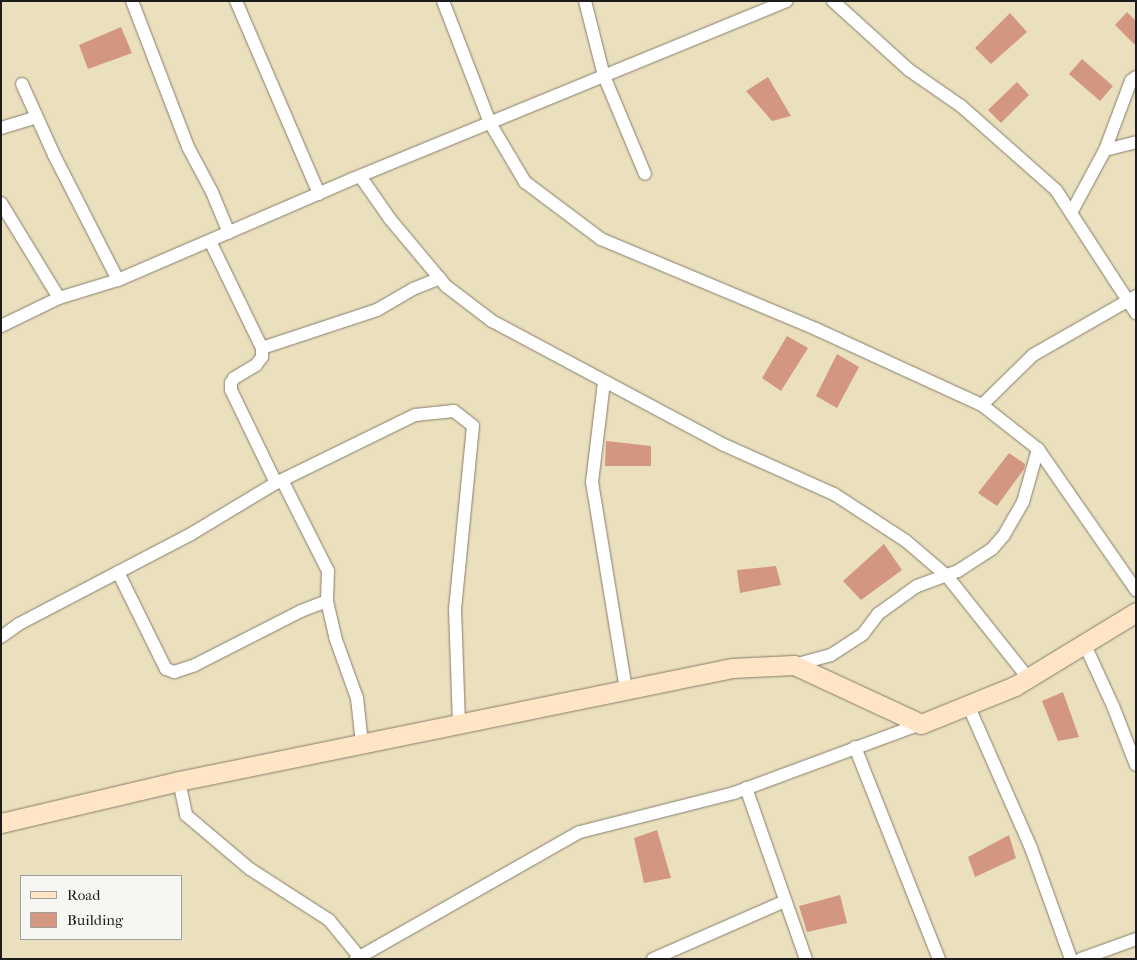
<!DOCTYPE html>
<html>
<head>
<meta charset="utf-8">
<style>
  body { margin:0 }
  #map { position:relative; width:1137px; height:960px; overflow:hidden; background:#ebe0bd; font-family:"IM FELL French Canon",serif }
  div>[style] { position:absolute }
  .building>* { inset:0; background:#d39680 }
  .roads { filter:drop-shadow(0 0 1px #847e6c) drop-shadow(0 0 1px #847e6c) }
  .street>* { height:12px; margin:-6px; padding:0 6px; transform-origin:6px; border-radius:6px; background:#fff }
  .secondary>* { height:19px; margin:-9.5px; padding:0 9.5px; transform-origin:9.5px; border-radius:9.5px; background:#ffe4c6 }
  span { translate:-50% -50%; white-space:nowrap; text-align:center; line-height:1.15; -webkit-text-stroke:4px #f6f6f2; paint-order:stroke }
  .frame { position:absolute; inset:0; border:2px solid #1c1c1c; pointer-events:none }
  .legend { position:absolute; left:20px; top:875px; width:162px; height:65px; box-sizing:border-box; background:#f6f6f2; border:1px solid #9f9f9c; margin:0; padding:6px 9px; list-style:none; font-size:15px; color:#1c1c1c }
  .legend li { display:flex; align-items:center; gap:10px; height:25px }
  .legend b { width:25px; border:1px solid #9f9f9c }
</style>
</head>
<body>
<div id="map">
  <div class="building">
    <div style="clip-path:polygon(1127px 12px,1136px 21px,1136px 46px,1115px 25px)"></div>
    <div style="clip-path:polygon(1010px 13px,1027px 32px,991px 64px,975px 48px)"></div>
    <div style="clip-path:polygon(121px 27px,132px 53px,88px 69px,79px 45px)"></div>
    <div style="clip-path:polygon(1082px 59px,1113px 86px,1100px 101px,1069px 74px)"></div>
    <div style="clip-path:polygon(768px 77px,791px 116px,772px 121px,746px 91px)"></div>
    <div style="clip-path:polygon(1017px 82px,1029px 95px,1001px 123px,988px 110px)"></div>
    <div style="clip-path:polygon(787px 336px,808px 348px,781px 391px,762px 378px)"></div>
    <div style="clip-path:polygon(837px 354px,859px 367px,837px 408px,816px 396px)"></div>
    <div style="clip-path:polygon(606px 441px,651px 446px,651px 466px,605px 466px)"></div>
    <div style="clip-path:polygon(1009px 453px,1025px 464px,1024px 469px,997px 506px,978px 493px)"></div>
    <div style="clip-path:polygon(884px 544px,902px 570px,861px 600px,843px 581px)"></div>
    <div style="clip-path:polygon(776px 566px,781px 585px,740px 593px,737px 570px)"></div>
    <div style="clip-path:polygon(1063px 692px,1079px 737px,1058px 741px,1042px 701px)"></div>
    <div style="clip-path:polygon(657px 830px,671px 878px,644px 883px,634px 838px)"></div>
    <div style="clip-path:polygon(1009px 835px,1016px 858px,975px 877px,968px 857px)"></div>
    <div style="clip-path:polygon(840px 895px,847px 923px,807px 932px,799px 906px)"></div>
  </div>
  <div class="roads">
    <div class="street">
      <div style="left:132px;top:1px;width:156px;rotate:69deg"></div>
      <div style="left:188px;top:147px;width:51px;rotate:61.9deg"></div>
      <div style="left:212px;top:192px;width:44px;rotate:67.5deg"></div>
      <div style="left:236px;top:1px;width:210px;rotate:66.7deg"></div>
      <div style="left:443px;top:1px;width:131px;rotate:68.9deg"></div>
      <div style="left:490px;top:123px;width:69px;rotate:59.3deg"></div>
      <div style="left:525px;top:182px;width:95px;rotate:36.9deg"></div>
      <div style="left:601px;top:239px;width:233px;rotate:22.7deg"></div>
      <div style="left:816px;top:329px;width:183px;rotate:24.6deg"></div>
      <div style="left:982px;top:405px;width:71px;rotate:38.2deg"></div>
      <div style="left:1038px;top:449px;width:172px;rotate:55.2deg"></div>
      <div style="left:585px;top:1px;width:77px;rotate:75.8deg"></div>
      <div style="left:604px;top:76px;width:106px;rotate:67.3deg"></div>
      <div style="left:833px;top:1px;width:103px;rotate:42.2deg"></div>
      <div style="left:909px;top:70px;width:63px;rotate:34.7deg"></div>
      <div style="left:961px;top:106px;width:127px;rotate:41.5deg"></div>
      <div style="left:1056px;top:190px;width:147px;rotate:57deg"></div>
      <div style="left:22px;top:84px;width:78px;rotate:65.7deg"></div>
      <div style="left:54px;top:155px;width:140px;rotate:62.9deg"></div>
      <div style="left:1px;top:128px;width:37px;rotate:-17deg"></div>
      <div style="left:1105px;top:150px;width:32px;rotate:-14deg"></div>
      <div style="left:360px;top:176px;width:52px;rotate:55.1deg"></div>
      <div style="left:390px;top:219px;width:87px;rotate:50.1deg"></div>
      <div style="left:446px;top:286px;width:58px;rotate:37.3deg"></div>
      <div style="left:492px;top:321px;width:261px;rotate:28.1deg"></div>
      <div style="left:722px;top:444px;width:123px;rotate:24.1deg"></div>
      <div style="left:834px;top:494px;width:86px;rotate:33.1deg"></div>
      <div style="left:906px;top:541px;width:54px;rotate:40.5deg"></div>
      <div style="left:947px;top:576px;width:130px;rotate:51.5deg"></div>
      <div style="left:1px;top:203px;width:111px;rotate:58.6deg"></div>
      <div style="left:1071px;top:213px;width:72px;rotate:-61.6deg"></div>
      <div style="left:1105px;top:150px;width:74px;rotate:-69.4deg"></div>
      <div style="left:1131px;top:81px;width:6px;rotate:-39deg"></div>
      <div style="left:210px;top:241px;width:119px;rotate:64.1deg"></div>
      <div style="left:262px;top:348px;width:9px;rotate:90deg"></div>
      <div style="left:262px;top:357px;width:10px;rotate:127deg"></div>
      <div style="left:256px;top:365px;width:26px;rotate:149deg"></div>
      <div style="left:234px;top:378px;width:6px;rotate:121deg"></div>
      <div style="left:231px;top:383px;width:7px;rotate:90deg"></div>
      <div style="left:231px;top:390px;width:103px;rotate:64.2deg"></div>
      <div style="left:1px;top:326px;width:64px;rotate:-25.8deg"></div>
      <div style="left:59px;top:298px;width:62px;rotate:-17deg"></div>
      <div style="left:118px;top:280px;width:253px;rotate:-23.3deg"></div>
      <div style="left:350px;top:180px;width:472px;rotate:-22.3deg"></div>
      <div style="left:262px;top:348px;width:121px;rotate:-18.3deg"></div>
      <div style="left:377px;top:310px;width:42px;rotate:-30.3deg"></div>
      <div style="left:413px;top:289px;width:29px;rotate:-22deg"></div>
      <div style="left:604px;top:382px;width:101px;rotate:96.8deg"></div>
      <div style="left:592px;top:482px;width:210px;rotate:80.7deg"></div>
      <div style="left:982px;top:405px;width:71px;rotate:-44.4deg"></div>
      <div style="left:1033px;top:355px;width:119px;rotate:-29.8deg"></div>
      <div style="left:282px;top:480px;width:102px;rotate:63.2deg"></div>
      <div style="left:328px;top:571px;width:30px;rotate:92deg"></div>
      <div style="left:327px;top:601px;width:37px;rotate:77deg"></div>
      <div style="left:335px;top:637px;width:65px;rotate:70.2deg"></div>
      <div style="left:357px;top:698px;width:45px;rotate:83.7deg"></div>
      <div style="left:118px;top:572px;width:108px;rotate:63.7deg"></div>
      <div style="left:166px;top:669px;width:9px;rotate:21deg"></div>
      <div style="left:174px;top:672px;width:22px;rotate:-18deg"></div>
      <div style="left:195px;top:665px;width:119px;rotate:-27deg"></div>
      <div style="left:301px;top:611px;width:28px;rotate:-21deg"></div>
      <div style="left:1px;top:637px;width:22px;rotate:-36deg"></div>
      <div style="left:19px;top:624px;width:194px;rotate:-27.6deg"></div>
      <div style="left:191px;top:534px;width:99px;rotate:-31deg"></div>
      <div style="left:276px;top:483px;width:155px;rotate:-26.1deg"></div>
      <div style="left:415px;top:415px;width:39px;rotate:-6deg"></div>
      <div style="left:454px;top:411px;width:24px;rotate:38deg"></div>
      <div style="left:473px;top:426px;width:184px;rotate:95.6deg"></div>
      <div style="left:455px;top:609px;width:114px;rotate:88deg"></div>
      <div style="left:1084px;top:643px;width:69px;rotate:65.3deg"></div>
      <div style="left:1113px;top:706px;width:63px;rotate:68.7deg"></div>
      <div style="left:794px;top:665px;width:38px;rotate:-15deg"></div>
      <div style="left:831px;top:655px;width:38px;rotate:-33deg"></div>
      <div style="left:863px;top:634px;width:25px;rotate:-53deg"></div>
      <div style="left:878px;top:614px;width:48px;rotate:-35.7deg"></div>
      <div style="left:917px;top:586px;width:44px;rotate:-20.1deg"></div>
      <div style="left:958px;top:571px;width:40px;rotate:-32.9deg"></div>
      <div style="left:992px;top:549px;width:18px;rotate:-49deg"></div>
      <div style="left:1004px;top:535px;width:38px;rotate:-60deg"></div>
      <div style="left:1023px;top:502px;width:55px;rotate:-74.2deg"></div>
      <div style="left:968px;top:705px;width:156px;rotate:66.2deg"></div>
      <div style="left:1031px;top:848px;width:118px;rotate:70.2deg"></div>
      <div style="left:855px;top:747px;width:228px;rotate:68.4deg"></div>
      <div style="left:179px;top:781px;width:35px;rotate:78deg"></div>
      <div style="left:186px;top:815px;width:84px;rotate:40.2deg"></div>
      <div style="left:250px;top:869px;width:94px;rotate:32.8deg"></div>
      <div style="left:329px;top:920px;width:50px;rotate:50.6deg"></div>
      <div style="left:746px;top:788px;width:181px;rotate:70.7deg"></div>
      <div style="left:356px;top:959px;width:257px;rotate:-29.6deg"></div>
      <div style="left:580px;top:832px;width:159px;rotate:-14.2deg"></div>
      <div style="left:734px;top:793px;width:199px;rotate:-20.3deg"></div>
      <div style="left:653px;top:959px;width:144px;rotate:-23.7deg"></div>
      <div style="left:1081px;top:959px;width:59px;rotate:-20deg"></div>
    </div>
    <div class="secondary">
      <div style="left:1px;top:823px;width:183px;rotate:-13.3deg"></div>
      <div style="left:179px;top:781px;width:564px;rotate:-11.55deg"></div>
      <div style="left:732px;top:668px;width:62px;rotate:-2.8deg"></div>
      <div style="left:794px;top:665px;width:140px;rotate:24.9deg"></div>
      <div style="left:921px;top:724px;width:101px;rotate:-22deg"></div>
      <div style="left:1015px;top:686px;width:142px;rotate:-31.4deg"></div>
    </div>
  </div>
  <div class="frame"></div>
  <ul class="legend">
  <li><b style="height:6px;background:#ffe4c6"></b>Road</li>
  <li><b style="height:14px;background:#d39680"></b>Building</li>
  </ul>
</div>
</body>
</html>
